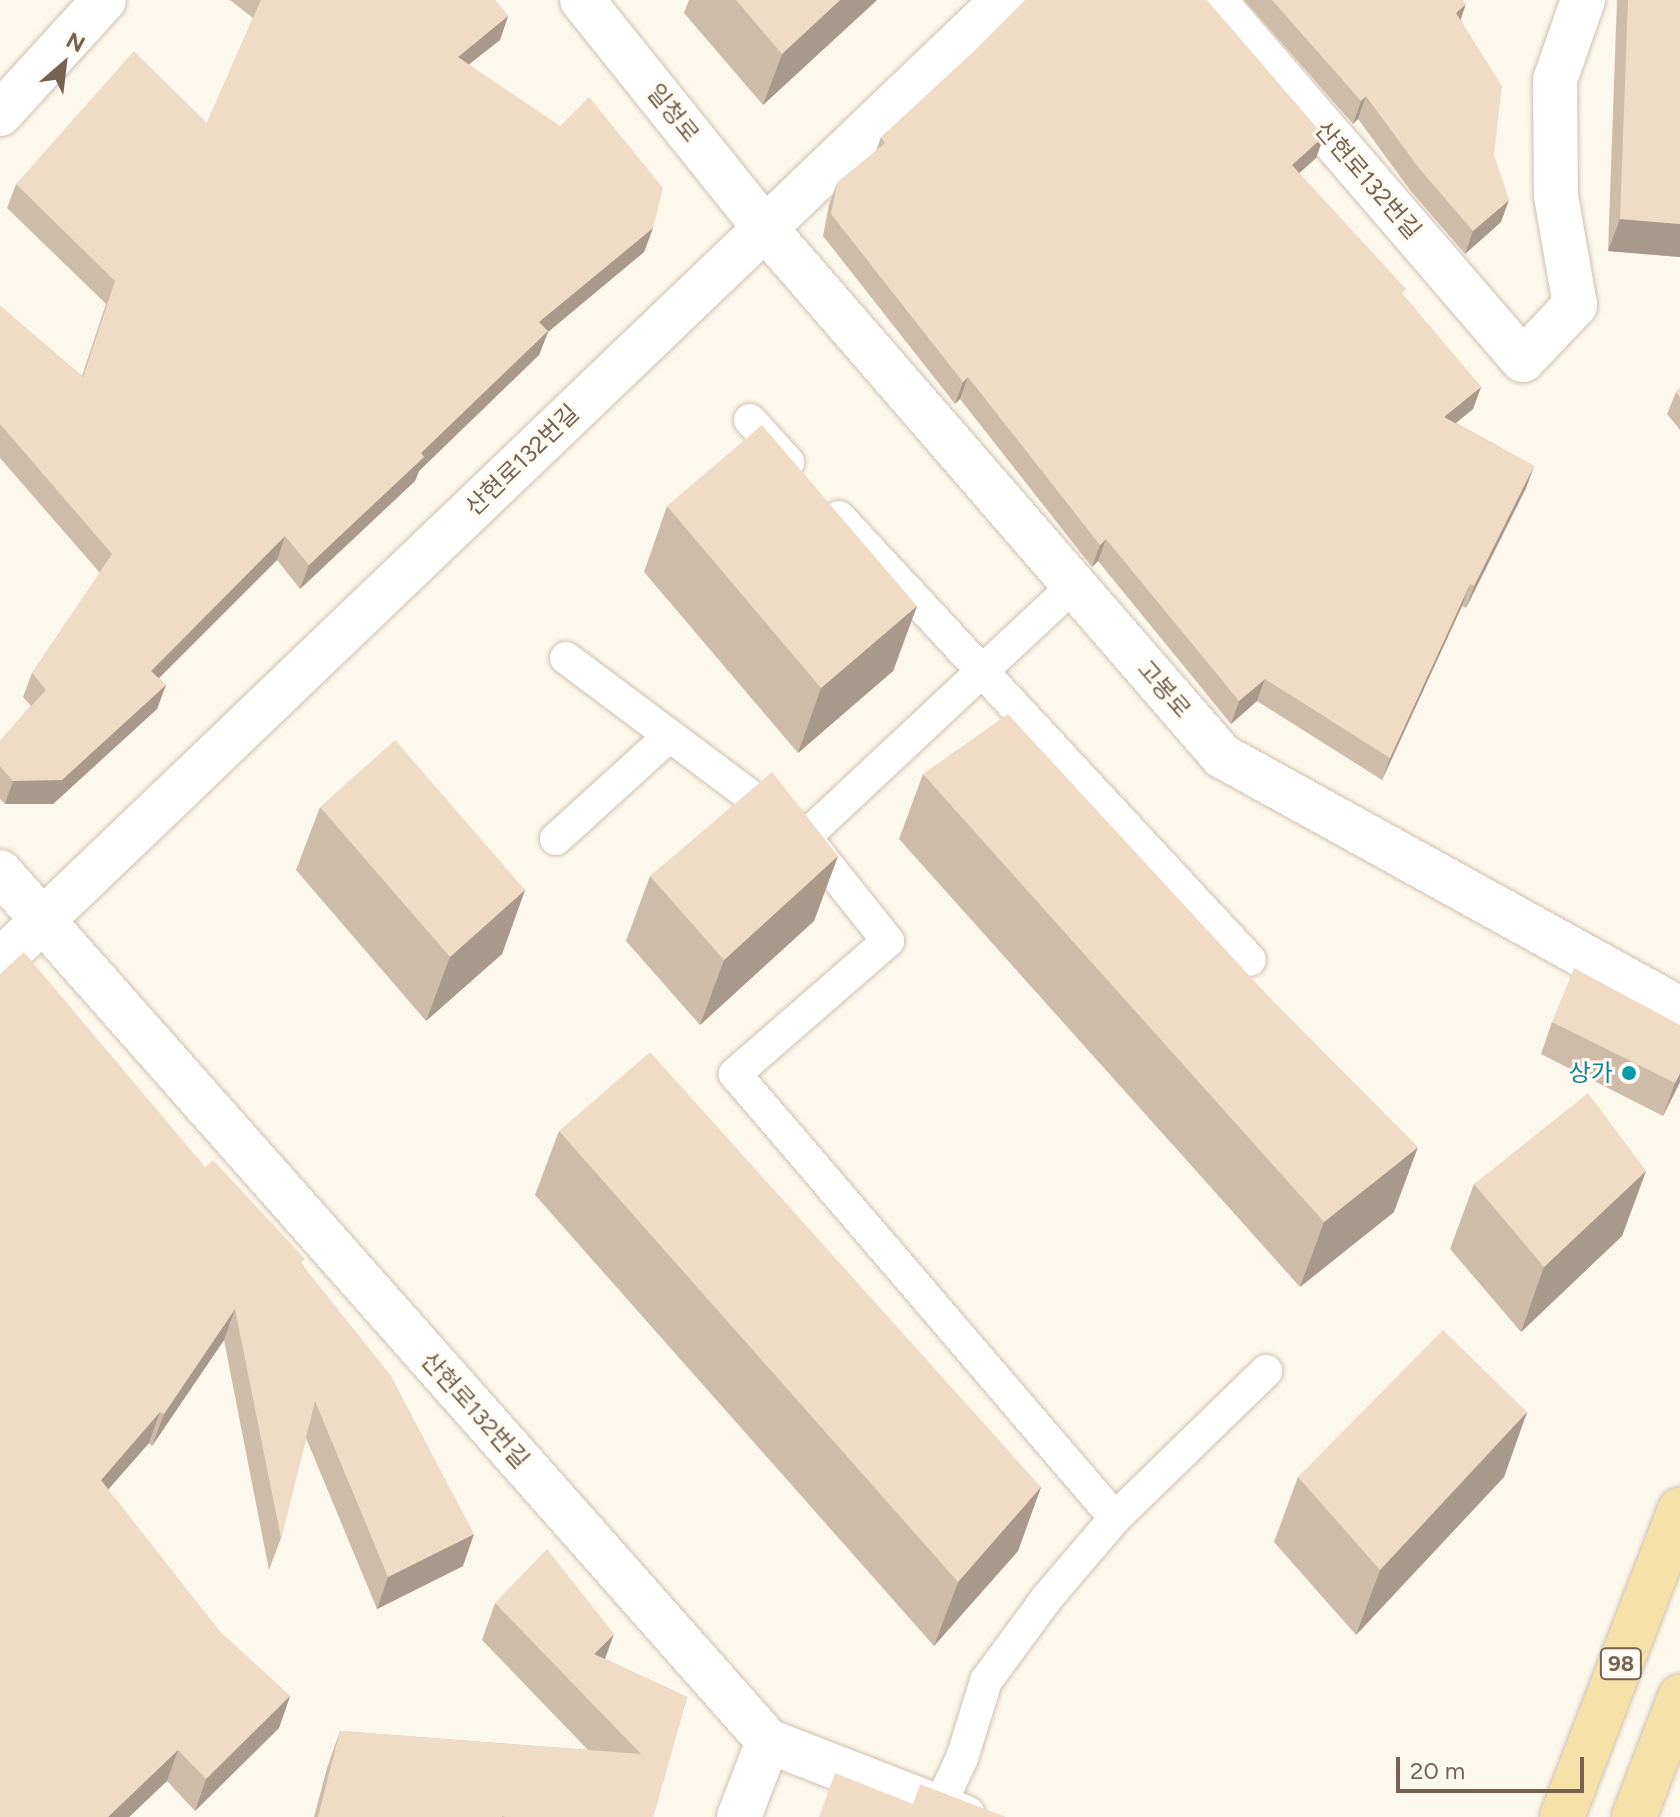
<!DOCTYPE html>
<html>
<head>
<meta charset="utf-8">
<style>
  body { margin:0 }
  #map { position:relative; width:1680px; height:1817px; overflow:hidden; background:#fcf8ec; font-family:Figtree,"Noto Sans KR",sans-serif }
  div>[style] { position:absolute }
  .roads { filter:drop-shadow(0 0 2px #cec1b1) drop-shadow(0 0 2px #cec1b1) }
  .lane>* { height:32px; margin:-16px; padding:0 16px; transform-origin:16px; border-radius:16px; background:#fff }
  .street>* { height:44px; margin:-22px; padding:0 22px; transform-origin:22px; border-radius:22px; background:#fff }
  .secondary>* { height:44px; margin:-22px; padding:0 22px; transform-origin:22px; border-radius:22px; background:#fff }
  .primary>* { height:44px; margin:-22px; padding:0 22px; transform-origin:22px; border-radius:22px; background:#f6e2a9 }
  .wall>* { inset:0; background:#cebca9 }
  .shaded-wall>* { inset:0; background:#a8998a }
  .building>* { inset:0; background:#f0dbc5 }
  .dots>* { width:22px; height:22px; translate:-50% -50%; box-sizing:border-box; border:4px solid #fefbf3; border-radius:50% }
  span { translate:-50% -50%; white-space:nowrap; text-align:center; line-height:1.15; -webkit-text-stroke:6px #fefbf3; paint-order:stroke }
  .shield-label span { padding:2px 6px; background:#fefbf3; border:2px solid; border-radius:6px; -webkit-text-stroke-width:0 }
  .shield-label { font-size:22px; color:#77624f; font-weight:700 }
  .street-label { font-size:24px; color:#77624f }
  .culture-label { font-size:24px; color:#0d838f }
  .right { translate:-100% -50%; text-align:right }
  .north { position:absolute; left:24px; top:24px; width:80px; height:80px; -webkit-text-stroke:6px #fefbf3; paint-order:stroke; rotate:28deg; font-size:22px; font-weight:700; line-height:32px; text-align:center; color:#77624f }
  .north::after { content:''; display:block; margin:auto; width:28px; height:36px; background:#77624f; clip-path:polygon(50% 0,100% 100%,50% 72%,0 100%) }
  .scale { position:absolute; left:1396px; top:1757px; width:188px; height:36px; box-sizing:border-box; border:4px solid #77624f; border-top:0; padding-left:10px; font-size:24px; line-height:28px; white-space:nowrap; color:#77624f; -webkit-text-stroke:6px #fefbf3; paint-order:stroke }
</style>
</head>
<body>
<div id="map">
  <div class="roads">
    <div class="lane">
      <div style="left:750px;top:420px;width:57px;rotate:47.9deg"></div>
      <div style="left:839px;top:517px;width:604px;rotate:47.15deg"></div>
      <div style="left:566px;top:658px;width:299px;rotate:36.8deg"></div>
      <div style="left:805px;top:837px;width:133px;rotate:51.4deg"></div>
      <div style="left:888px;top:941px;width:203px;rotate:139deg"></div>
      <div style="left:735px;top:1074px;width:584px;rotate:49.44deg"></div>
      <div style="left:805px;top:837px;width:369px;rotate:-43.1deg"></div>
      <div style="left:556px;top:839px;width:153px;rotate:-42.3deg"></div>
      <div style="left:939px;top:1807px;width:54px;rotate:-64.9deg"></div>
      <div style="left:962px;top:1758px;width:81px;rotate:-72.7deg"></div>
      <div style="left:986px;top:1681px;width:103px;rotate:-53.7deg"></div>
      <div style="left:1047px;top:1598px;width:105px;rotate:-49.6deg"></div>
      <div style="left:1115px;top:1518px;width:211px;rotate:-44.2deg"></div>
    </div>
    <div class="street">
      <div style="left:582px;top:0;width:291px;rotate:51.3deg"></div>
      <div style="left:764px;top:227px;width:700px;rotate:49.11deg"></div>
      <div style="left:1222px;top:756px;width:523px;rotate:28.92deg"></div>
      <div style="left:1213px;top:0;width:475px;rotate:49.3deg"></div>
      <div style="left:1523px;top:360px;width:76px;rotate:-46.6deg"></div>
      <div style="left:1575px;top:305px;width:111px;rotate:-99.9deg"></div>
      <div style="left:1556px;top:196px;width:116px;rotate:-90.5deg"></div>
      <div style="left:1555px;top:80px;width:85px;rotate:-70.7deg"></div>
      <div style="left:0;top:872px;width:1160px;rotate:48.53deg"></div>
      <div style="left:768px;top:1741px;width:210px;rotate:21.2deg"></div>
      <div style="left:0;top:961px;width:1389px;rotate:-43.77deg"></div>
      <div style="left:739px;top:1817px;width:81px;rotate:-69.1deg"></div>
    </div>
    <div class="secondary">
      <div style="left:0;top:114px;width:154px;rotate:-47.6deg"></div>
    </div>
    <div class="primary">
      <div style="left:1562px;top:1817px;width:329px;rotate:-69deg"></div>
      <div style="left:1634px;top:1817px;width:129px;rotate:-69deg"></div>
    </div>
  </div>
  <div class="wall">
    <div style="clip-path:polygon(230px 0,495px 0,508px 16px,500px 40px,469px 64px,653px 228px,644px 252px,548px 332px,539px 355px,419px 471px,415px 481px,300px 589px,277px 560px,159px 678px,166px 685px,157px 709px,53px 804px,5px 804px,0 799px,0 741px,31px 706px,23px 697px,32px 673px,100px 573px,0 458px,0 306px,82px 376px,106px 304px,7px 208px,16px 184px,207px 123px,253px 18px)"></div>
    <div style="clip-path:polygon(689px 0,877px 0,763px 105px,684px 13px)"></div>
    <div style="clip-path:polygon(1244px 0,1463px 0,1461px 20px,1494px 155px,1501px 222px,1465px 254px,1410px 190px,1358px 119px,1353px 124px)"></div>
    <div style="clip-path:polygon(1617px 0,1680px 0,1680px 257px,1608px 251px)"></div>
    <div style="clip-path:polygon(1324px 136px,1316px 158px,1299px 173px,1481px 387px,1473px 409px,1456px 423px,1534px 466px,1526px 488px,1466px 608px,1462px 606px,1382px 780px,1257px 701px,1231px 724px,1098px 561px,1092px 567px,960px 399px,955px 404px,823px 236px,829px 205px,837px 183px,876px 151px,881px 137px)"></div>
    <div style="clip-path:polygon(1680px 388px,1680px 430px,1667px 414px,1676px 392px)"></div>
    <div style="clip-path:polygon(667px 506px,917px 606px,893px 671px,798px 753px,644px 572px)"></div>
    <div style="clip-path:polygon(923px 774px,1394px 1212px,1300px 1287px,899px 839px)"></div>
    <div style="clip-path:polygon(320px 807px,525px 890px,502px 954px,426px 1021px,296px 870px)"></div>
    <div style="clip-path:polygon(838px 856px,814px 921px,700px 1025px,626px 941px,650px 876px)"></div>
    <div style="clip-path:polygon(1552px 1022px,1680px 1082px,1663px 1116px,1541px 1054px)"></div>
    <div style="clip-path:polygon(559px 1131px,1041px 1487px,1018px 1551px,934px 1646px,535px 1195px)"></div>
    <div style="clip-path:polygon(205px 1167px,303px 1265px,463px 1566px,377px 1609px,306px 1438px,281px 1538px,269px 1570px,224px 1340px,152px 1446px,149px 1443px,108px 1490px,220px 1632px,290px 1696px,279px 1728px,195px 1811px,167px 1781px,129px 1817px,0 1817px)"></div>
    <div style="clip-path:polygon(1646px 1171px,1622px 1236px,1521px 1332px,1450px 1249px,1474px 1184px)"></div>
    <div style="clip-path:polygon(1527px 1412px,1504px 1477px,1356px 1635px,1274px 1542px,1298px 1477px)"></div>
    <div style="clip-path:polygon(495px 1603px,605px 1659px,687px 1697px,653px 1817px,314px 1817px,327px 1768px,340px 1731px,588px 1750px,482px 1640px)"></div>
  </div>
  <div class="shaded-wall">
    <div style="clip-path:polygon(840px 0,877px 0,763px 105px,782px 54px)"></div>
    <div style="clip-path:polygon(1466px 4px,1458px 27px,1456px 13px)"></div>
    <div style="clip-path:polygon(508px 16px,500px 40px,449px 80px,458px 57px)"></div>
    <div style="clip-path:polygon(1366px 96px,1358px 119px,1353px 124px,1361px 101px)"></div>
    <div style="clip-path:polygon(1324px 136px,1316px 158px,1284px 187px,1292px 165px)"></div>
    <div style="clip-path:polygon(1509px 200px,1501px 222px,1465px 254px,1473px 231px)"></div>
    <div style="clip-path:polygon(1620px 219px,1680px 224px,1680px 257px,1608px 251px)"></div>
    <div style="clip-path:polygon(653px 228px,644px 252px,548px 332px,539px 355px,419px 471px,415px 481px,300px 589px,309px 565px,421px 453px,539px 322px)"></div>
    <div style="clip-path:polygon(968px 377px,960px 399px,955px 404px,963px 382px)"></div>
    <div style="clip-path:polygon(1481px 387px,1473px 409px,1436px 439px,1444px 417px)"></div>
    <div style="clip-path:polygon(1534px 466px,1526px 488px,1466px 608px,1474px 586px)"></div>
    <div style="clip-path:polygon(285px 536px,277px 560px,143px 694px,151px 671px)"></div>
    <div style="clip-path:polygon(1106px 539px,1098px 561px,1092px 567px,1100px 545px)"></div>
    <div style="clip-path:polygon(1470px 584px,1462px 606px,1382px 780px,1390px 758px)"></div>
    <div style="clip-path:polygon(917px 606px,893px 671px,798px 753px,821px 688px)"></div>
    <div style="clip-path:polygon(1265px 679px,1257px 701px,1231px 724px,1239px 701px)"></div>
    <div style="clip-path:polygon(166px 685px,157px 709px,53px 804px,5px 804px,13px 781px)"></div>
    <div style="clip-path:polygon(838px 856px,814px 921px,700px 1025px,724px 960px)"></div>
    <div style="clip-path:polygon(525px 890px,502px 954px,426px 1021px,450px 957px)"></div>
    <div style="clip-path:polygon(1680px 1073px,1680px 1082px,1663px 1116px,1675px 1083px)"></div>
    <div style="clip-path:polygon(1418px 1147px,1394px 1212px,1300px 1287px,1324px 1222px)"></div>
    <div style="clip-path:polygon(1646px 1171px,1622px 1236px,1521px 1332px,1544px 1267px)"></div>
    <div style="clip-path:polygon(235px 1309px,224px 1340px,152px 1446px,164px 1414px)"></div>
    <div style="clip-path:polygon(160px 1412px,149px 1443px,89px 1511px,101px 1480px)"></div>
    <div style="clip-path:polygon(1527px 1412px,1504px 1477px,1356px 1635px,1380px 1570px)"></div>
    <div style="clip-path:polygon(1041px 1487px,1018px 1551px,934px 1646px,958px 1582px)"></div>
    <div style="clip-path:polygon(474px 1534px,463px 1566px,377px 1609px,388px 1577px)"></div>
    <div style="clip-path:polygon(614px 1634px,601px 1670px,594px 1654px)"></div>
    <div style="clip-path:polygon(290px 1696px,279px 1728px,195px 1811px,206px 1779px)"></div>
    <div style="clip-path:polygon(178px 1750px,167px 1781px,129px 1817px,108px 1817px)"></div>
  </div>
  <div class="building">
    <div style="clip-path:polygon(261px 0,495px 0,508px 16px,458px 57px,560px 126px,589px 97px,663px 188px,653px 228px,539px 322px,548px 331px,421px 453px,424px 457px,309px 565px,285px 536px,151px 671px,166px 685px,62px 780px,13px 781px,0 766px,0 741px,46px 690px,32px 673px,112px 554px,0 424px,0 306px,83px 377px,115px 281px,16px 184px,134px 51px,207px 123px)"></div>
    <div style="clip-path:polygon(736px 0,840px 0,782px 54px)"></div>
    <div style="clip-path:polygon(1025px 0,1207px 0,1324px 136px,1292px 165px,1406px 289px,1402px 293px,1481px 387px,1444px 417px,1534px 466px,1474px 586px,1470px 584px,1390px 758px,1265px 679px,1239px 701px,1106px 539px,1100px 545px,968px 377px,963px 382px,831px 214px,837px 183px,885px 143px,881px 137px,973px 52px)"></div>
    <div style="clip-path:polygon(1272px 0,1462px 0,1466px 4px,1456px 13px,1502px 86px,1494px 155px,1509px 200px,1473px 231px,1418px 167px,1366px 96px,1361px 101px)"></div>
    <div style="clip-path:polygon(1628px 0,1680px 0,1680px 224px,1620px 219px)"></div>
    <div style="clip-path:polygon(1680px 388px,1680px 397px,1676px 392px)"></div>
    <div style="clip-path:polygon(762px 425px,917px 606px,821px 688px,667px 506px)"></div>
    <div style="clip-path:polygon(1008px 714px,1270px 998px,1418px 1147px,1324px 1222px,923px 774px)"></div>
    <div style="clip-path:polygon(395px 740px,525px 890px,450px 957px,320px 807px)"></div>
    <div style="clip-path:polygon(772px 772px,838px 856px,724px 960px,650px 876px)"></div>
    <div style="clip-path:polygon(24px 952px,205px 1167px,213px 1160px,305px 1259px,301px 1263px,391px 1376px,474px 1534px,388px 1577px,315px 1401px,281px 1538px,235px 1309px,164px 1414px,160px 1412px,101px 1480px,220px 1632px,290px 1696px,206px 1779px,178px 1750px,108px 1817px,0 1817px,0 974px)"></div>
    <div style="clip-path:polygon(1574px 968px,1680px 1025px,1680px 1073px,1675px 1083px,1552px 1022px)"></div>
    <div style="clip-path:polygon(650px 1052px,1041px 1487px,958px 1582px,559px 1131px)"></div>
    <div style="clip-path:polygon(1588px 1093px,1646px 1171px,1544px 1267px,1474px 1184px)"></div>
    <div style="clip-path:polygon(1443px 1330px,1527px 1412px,1380px 1570px,1298px 1477px)"></div>
    <div style="clip-path:polygon(547px 1549px,614px 1634px,594px 1654px,687px 1697px,653px 1817px,505px 1817px,502px 1816px,502px 1817px,318px 1817px,340px 1731px,641px 1754px,495px 1603px)"></div>
    <div style="clip-path:polygon(835px 1773px,913px 1804px,920px 1784px,1006px 1817px,819px 1817px)"></div>
  </div>
  <div class="dots">
    <div style="left:1629px;top:1073px;background:#0f9aa8"></div>
  </div>
  <div class="shield-label">
    <span style="left:1621px;top:1664px">98</span>
  </div>
  <div class="street-label">
    <span style="left:673px;top:113px;rotate:51deg">일청로</span>
    <span style="left:1368px;top:180px;rotate:49deg">산현로132번길</span>
    <span style="left:522px;top:460px;rotate:-44deg">산현로132번길</span>
    <span style="left:1164px;top:689px;rotate:49deg">고봉로</span>
    <span style="left:475px;top:1410px;rotate:48deg">산현로132번길</span>
  </div>
  <div class="culture-label">
    <span class="right" style="left:1613px;top:1073px">상가</span>
  </div>
  <div class="north">N</div>
  <div class="scale">20 m</div>
</div>
</body>
</html>
